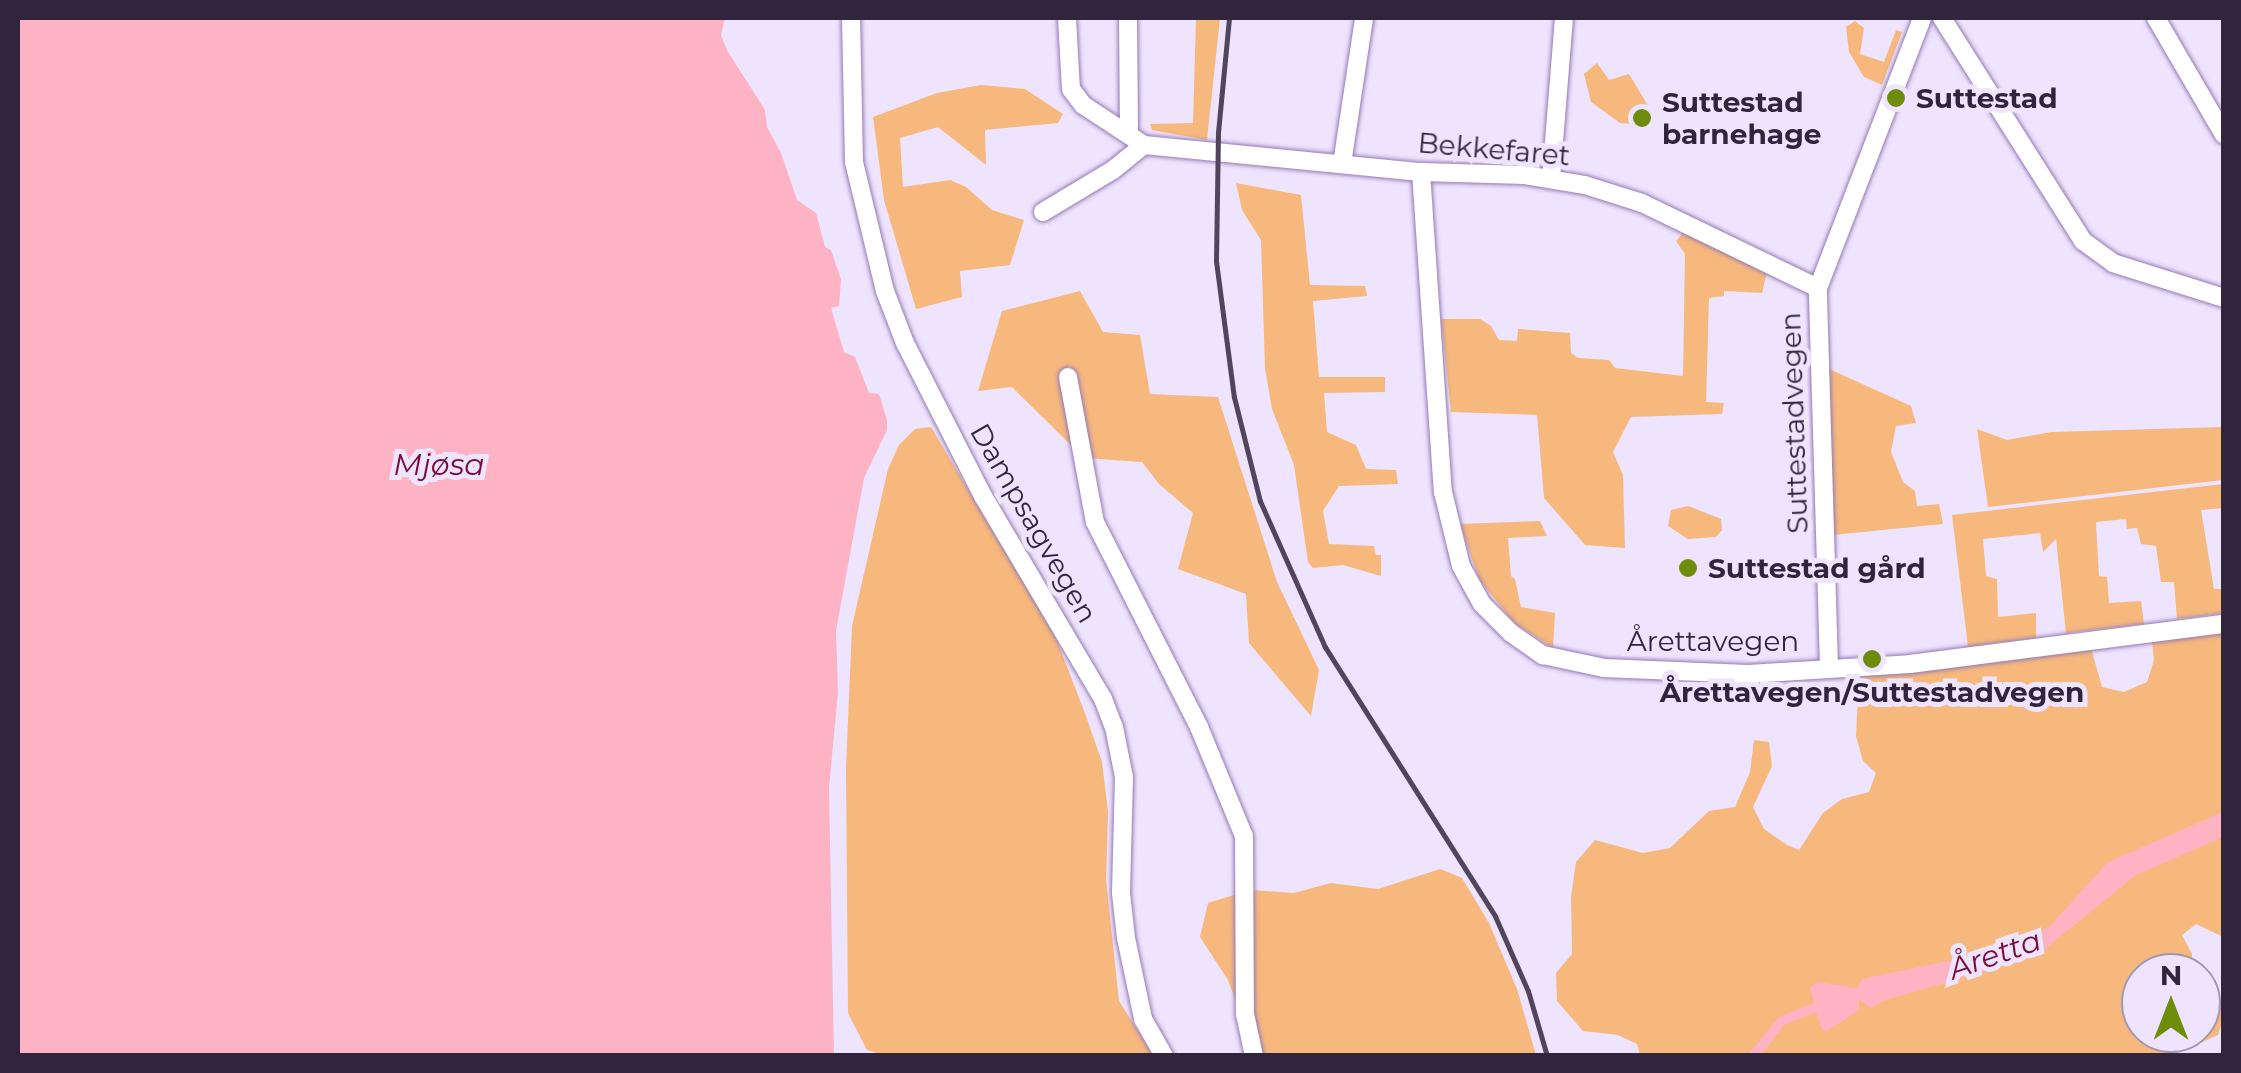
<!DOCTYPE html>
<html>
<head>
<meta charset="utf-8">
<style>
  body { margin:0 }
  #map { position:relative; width:2241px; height:1073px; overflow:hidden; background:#efe4fe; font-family:Montserrat,sans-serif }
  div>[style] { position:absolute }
  .green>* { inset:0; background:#f7b87d }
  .water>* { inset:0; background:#fdb3c4 }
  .roads { filter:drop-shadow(0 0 2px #947ab5) drop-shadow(0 0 2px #947ab5) }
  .street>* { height:18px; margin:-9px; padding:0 9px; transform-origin:9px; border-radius:9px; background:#fff }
  .rail>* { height:5px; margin:-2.5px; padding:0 2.5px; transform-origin:2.5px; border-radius:2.5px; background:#50455d }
  .dots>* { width:28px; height:28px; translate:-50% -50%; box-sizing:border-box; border:5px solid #efe4fe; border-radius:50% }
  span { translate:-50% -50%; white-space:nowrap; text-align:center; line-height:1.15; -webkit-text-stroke:10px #efe4fe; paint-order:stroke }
  .poi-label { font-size:28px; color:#30253d; font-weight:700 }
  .left { translate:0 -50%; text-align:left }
  .street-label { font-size:28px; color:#30253d }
  .water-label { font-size:30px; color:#790d39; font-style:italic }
  .frame { position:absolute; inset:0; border:20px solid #30253d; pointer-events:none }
  .north { position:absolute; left:2121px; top:953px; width:100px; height:100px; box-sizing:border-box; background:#efe4fe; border:2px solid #a398b1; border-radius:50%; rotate:0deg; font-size:28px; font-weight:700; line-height:40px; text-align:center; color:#30253d }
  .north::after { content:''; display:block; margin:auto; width:35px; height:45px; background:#6e8c0b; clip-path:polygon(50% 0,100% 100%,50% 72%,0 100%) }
</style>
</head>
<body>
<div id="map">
  <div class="green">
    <div style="clip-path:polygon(1196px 18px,1220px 18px,1207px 140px,1152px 130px,1150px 124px,1193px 123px)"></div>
    <div style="clip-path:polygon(1855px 21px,1864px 28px,1860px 54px,1884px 62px,1896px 30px,1902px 32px,1882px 85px,1864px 77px,1849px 52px,1846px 27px)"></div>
    <div style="clip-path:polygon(1597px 63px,1609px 80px,1629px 74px,1647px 104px,1644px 125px,1620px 123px,1591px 102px,1584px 74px)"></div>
    <div style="clip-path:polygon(981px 85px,1025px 89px,1063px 114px,1058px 123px,985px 130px,986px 165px,938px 127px,900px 138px,903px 187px,950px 180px,966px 187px,992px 210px,1024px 220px,1010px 265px,960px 271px,962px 297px,916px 309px,884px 200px,873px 117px,937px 93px)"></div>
    <div style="clip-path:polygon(1236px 183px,1301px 195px,1310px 285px,1365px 286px,1367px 296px,1313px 301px,1319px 377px,1385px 377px,1385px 392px,1324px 393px,1327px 432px,1356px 445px,1366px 469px,1396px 470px,1398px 484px,1339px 486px,1323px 511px,1329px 544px,1374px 546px,1376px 555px,1381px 555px,1381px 576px,1343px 565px,1313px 568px,1308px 562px,1294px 465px,1272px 409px,1265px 368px,1261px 240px,1242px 210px)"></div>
    <div style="clip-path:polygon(1685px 231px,1767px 272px,1762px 293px,1724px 291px,1724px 296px,1709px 298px,1706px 402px,1724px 403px,1722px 414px,1631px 417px,1613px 452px,1623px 475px,1625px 548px,1585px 545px,1544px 498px,1537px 415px,1451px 412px,1441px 319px,1480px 319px,1491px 326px,1499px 340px,1517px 341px,1518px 329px,1570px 333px,1571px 353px,1578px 358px,1609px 360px,1615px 368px,1683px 376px,1685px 254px,1676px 241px)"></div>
    <div style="clip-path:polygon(1080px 291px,1103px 332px,1140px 335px,1150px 394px,1218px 397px,1277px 582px,1319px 670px,1311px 716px,1249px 643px,1246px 594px,1178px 569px,1193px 513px,1159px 484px,1142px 462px,1084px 458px,1012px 387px,978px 391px,1002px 311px)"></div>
    <div style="clip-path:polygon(1827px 368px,1911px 406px,1916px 423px,1896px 426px,1891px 452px,1903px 482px,1915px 491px,1917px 506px,1939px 504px,1943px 524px,1833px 535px)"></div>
    <div style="clip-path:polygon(931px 427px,1056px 638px,1086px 716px,1102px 762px,1108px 811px,1106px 880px,1119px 1001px,1153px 1055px,884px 1055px,867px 1050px,848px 1013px,846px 767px,852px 626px,888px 469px,899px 445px,915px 429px)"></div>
    <div style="clip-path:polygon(2223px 427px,2223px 480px,1988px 507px,1977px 429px,2007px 440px,2051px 432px)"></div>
    <div style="clip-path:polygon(2223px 484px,2223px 508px,2201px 510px,2214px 589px,2223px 589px,2223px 613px,2177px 619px,2174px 582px,2161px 582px,2156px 546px,2141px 544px,2137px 528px,2127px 529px,2126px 519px,2096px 522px,2099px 576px,2107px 577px,2109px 603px,2141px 601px,2144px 624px,2066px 633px,2056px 539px,2043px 552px,2040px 533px,1983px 539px,1986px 576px,1997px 579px,1998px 617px,2036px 613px,2036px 638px,1968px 647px,1952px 515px)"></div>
    <div style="clip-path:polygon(1688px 506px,1721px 519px,1722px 530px,1716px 537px,1688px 539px,1668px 526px,1671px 510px)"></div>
    <div style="clip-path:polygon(1540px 521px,1547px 536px,1508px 538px,1511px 576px,1515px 579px,1521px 607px,1555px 613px,1553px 648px,1513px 622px,1479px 579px,1460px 524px)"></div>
    <div style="clip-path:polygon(2223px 632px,2223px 937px,2196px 924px,2182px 935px,2192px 954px,2192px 973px,2141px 973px,2141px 1033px,2201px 1033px,2201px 1000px,2220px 1004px,2223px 1019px,2218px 1035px,2171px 1056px,1640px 1055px,1637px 1044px,1618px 1035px,1583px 1031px,1557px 1001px,1556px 973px,1572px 954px,1571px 897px,1576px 862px,1595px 840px,1643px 853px,1670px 848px,1709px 811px,1735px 807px,1750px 772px,1754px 740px,1769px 742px,1772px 766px,1753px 807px,1764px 829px,1787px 845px,1799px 850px,1823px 813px,1842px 799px,1869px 792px,1876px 773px,1863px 761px,1856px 736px,1859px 676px,2091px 648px,2102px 687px,2124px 692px,2147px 682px,2154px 660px,2152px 642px)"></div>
    <div style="clip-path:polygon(1440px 869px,1462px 878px,1489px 923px,1517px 989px,1536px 1055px,1256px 1055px,1228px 980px,1200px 937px,1208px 903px,1250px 890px,1294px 893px,1331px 883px,1378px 889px)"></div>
  </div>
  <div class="water">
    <div style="clip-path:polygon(18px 18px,725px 18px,721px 35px,727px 50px,765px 110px,767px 127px,781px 153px,797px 200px,816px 213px,825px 247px,831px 250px,841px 279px,839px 306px,831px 308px,844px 352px,855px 357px,869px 393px,879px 394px,887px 420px,887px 430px,864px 478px,836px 631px,838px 692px,829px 788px,834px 1055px,18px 1055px)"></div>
    <div style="clip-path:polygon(2223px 812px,2223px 837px,2136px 875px,2035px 957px,1882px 1001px,1871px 1008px,1859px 999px,1859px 1010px,1827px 1031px,1822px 1029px,1816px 1012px,1784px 1025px,1761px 1055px,1748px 1055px,1779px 1017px,1814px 1003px,1810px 987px,1818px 982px,1857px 988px,1862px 979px,2006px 949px,2049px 927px,2108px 862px)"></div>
  </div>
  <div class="roads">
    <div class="street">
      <div style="left:851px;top:18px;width:144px;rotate:88.8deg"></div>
      <div style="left:854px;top:162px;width:133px;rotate:76.5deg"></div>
      <div style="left:885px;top:291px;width:56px;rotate:69deg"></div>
      <div style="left:905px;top:343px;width:172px;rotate:63deg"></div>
      <div style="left:983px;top:496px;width:236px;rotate:59.4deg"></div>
      <div style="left:1103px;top:699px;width:30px;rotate:69deg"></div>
      <div style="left:1114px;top:727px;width:51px;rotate:78.7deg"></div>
      <div style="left:1124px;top:777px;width:116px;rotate:91.5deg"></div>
      <div style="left:1121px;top:893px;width:45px;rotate:83.7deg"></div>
      <div style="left:1126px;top:938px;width:83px;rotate:78.1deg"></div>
      <div style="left:1143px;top:1019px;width:43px;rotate:60.4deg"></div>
      <div style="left:1067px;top:18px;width:71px;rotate:86.8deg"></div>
      <div style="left:1071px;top:89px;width:20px;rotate:53deg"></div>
      <div style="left:1083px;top:105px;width:73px;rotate:33.3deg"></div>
      <div style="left:1128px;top:18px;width:115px;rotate:89.5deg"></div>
      <div style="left:1942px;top:18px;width:264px;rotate:57.7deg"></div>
      <div style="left:2083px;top:241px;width:37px;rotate:36deg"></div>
      <div style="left:2113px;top:263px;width:116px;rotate:17.5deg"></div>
      <div style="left:2156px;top:18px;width:135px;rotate:59.8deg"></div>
      <div style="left:1342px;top:164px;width:148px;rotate:-81.4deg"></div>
      <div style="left:1421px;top:172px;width:321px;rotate:86.1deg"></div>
      <div style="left:1443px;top:492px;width:76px;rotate:76.3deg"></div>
      <div style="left:1461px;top:566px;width:43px;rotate:61.1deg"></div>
      <div style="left:1482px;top:604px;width:41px;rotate:45deg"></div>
      <div style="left:1511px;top:633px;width:39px;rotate:35deg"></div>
      <div style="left:1543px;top:655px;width:62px;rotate:12deg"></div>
      <div style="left:1604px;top:668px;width:144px;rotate:2.4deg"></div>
      <div style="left:1748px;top:674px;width:162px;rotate:-3.5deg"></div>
      <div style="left:1910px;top:664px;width:317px;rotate:-7.3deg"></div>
      <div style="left:1551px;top:179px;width:162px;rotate:-85.4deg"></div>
      <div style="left:1043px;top:212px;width:82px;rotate:-31deg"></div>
      <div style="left:1113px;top:170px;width:40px;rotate:-39deg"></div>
      <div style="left:1144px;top:145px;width:278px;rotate:5.6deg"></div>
      <div style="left:1421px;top:172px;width:104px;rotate:1.7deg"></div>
      <div style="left:1525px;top:175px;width:61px;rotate:9.5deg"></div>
      <div style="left:1585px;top:185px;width:60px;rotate:17.5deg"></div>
      <div style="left:1642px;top:203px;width:195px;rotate:25.8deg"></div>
      <div style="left:1068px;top:377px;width:147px;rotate:79.5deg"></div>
      <div style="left:1095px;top:522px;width:230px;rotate:63.1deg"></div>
      <div style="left:1199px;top:727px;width:118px;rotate:67.6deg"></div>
      <div style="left:1244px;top:836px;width:178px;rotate:89.7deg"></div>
      <div style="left:1245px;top:1014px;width:43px;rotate:77.9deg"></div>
      <div style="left:1829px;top:667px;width:379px;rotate:-91.7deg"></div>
      <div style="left:1818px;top:288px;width:289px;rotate:-68.9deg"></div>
    </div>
  </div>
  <div class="rail">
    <div style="left:1229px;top:18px;width:116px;rotate:95.5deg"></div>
    <div style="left:1218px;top:133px;width:128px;rotate:90.9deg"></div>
    <div style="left:1216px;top:261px;width:137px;rotate:82.5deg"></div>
    <div style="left:1234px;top:397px;width:107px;rotate:76deg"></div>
    <div style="left:1260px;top:501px;width:160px;rotate:66deg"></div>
    <div style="left:1325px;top:647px;width:318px;rotate:57.7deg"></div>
    <div style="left:1495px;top:916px;width:82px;rotate:66.3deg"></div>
    <div style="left:1528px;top:991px;width:68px;rotate:73.7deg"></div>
  </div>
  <div class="dots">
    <div style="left:1896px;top:98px;background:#6e8c0b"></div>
    <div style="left:1642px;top:118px;background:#6e8c0b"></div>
    <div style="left:1688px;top:568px;background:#6e8c0b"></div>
    <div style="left:1872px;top:659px;background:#6e8c0b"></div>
  </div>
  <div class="poi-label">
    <span class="left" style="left:1916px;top:98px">Suttestad</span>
    <span class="left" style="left:1662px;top:118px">Suttestad<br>barnehage</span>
    <span class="left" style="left:1708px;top:568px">Suttestad gård</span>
    <span style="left:1872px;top:692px">Årettavegen/Suttestadvegen</span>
  </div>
  <div class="street-label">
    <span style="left:1494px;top:149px;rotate:5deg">Bekkefaret</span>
    <span style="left:1794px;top:423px;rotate:-92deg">Suttestadvegen</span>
    <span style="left:1034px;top:523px;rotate:60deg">Dampsagvegen</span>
    <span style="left:1713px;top:641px">Årettavegen</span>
  </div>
  <div class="water-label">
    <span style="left:439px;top:465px">Mjøsa</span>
    <span style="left:1995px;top:955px;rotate:-19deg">Åretta</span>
  </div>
  <div class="frame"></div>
  <div class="north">N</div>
</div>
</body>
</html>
